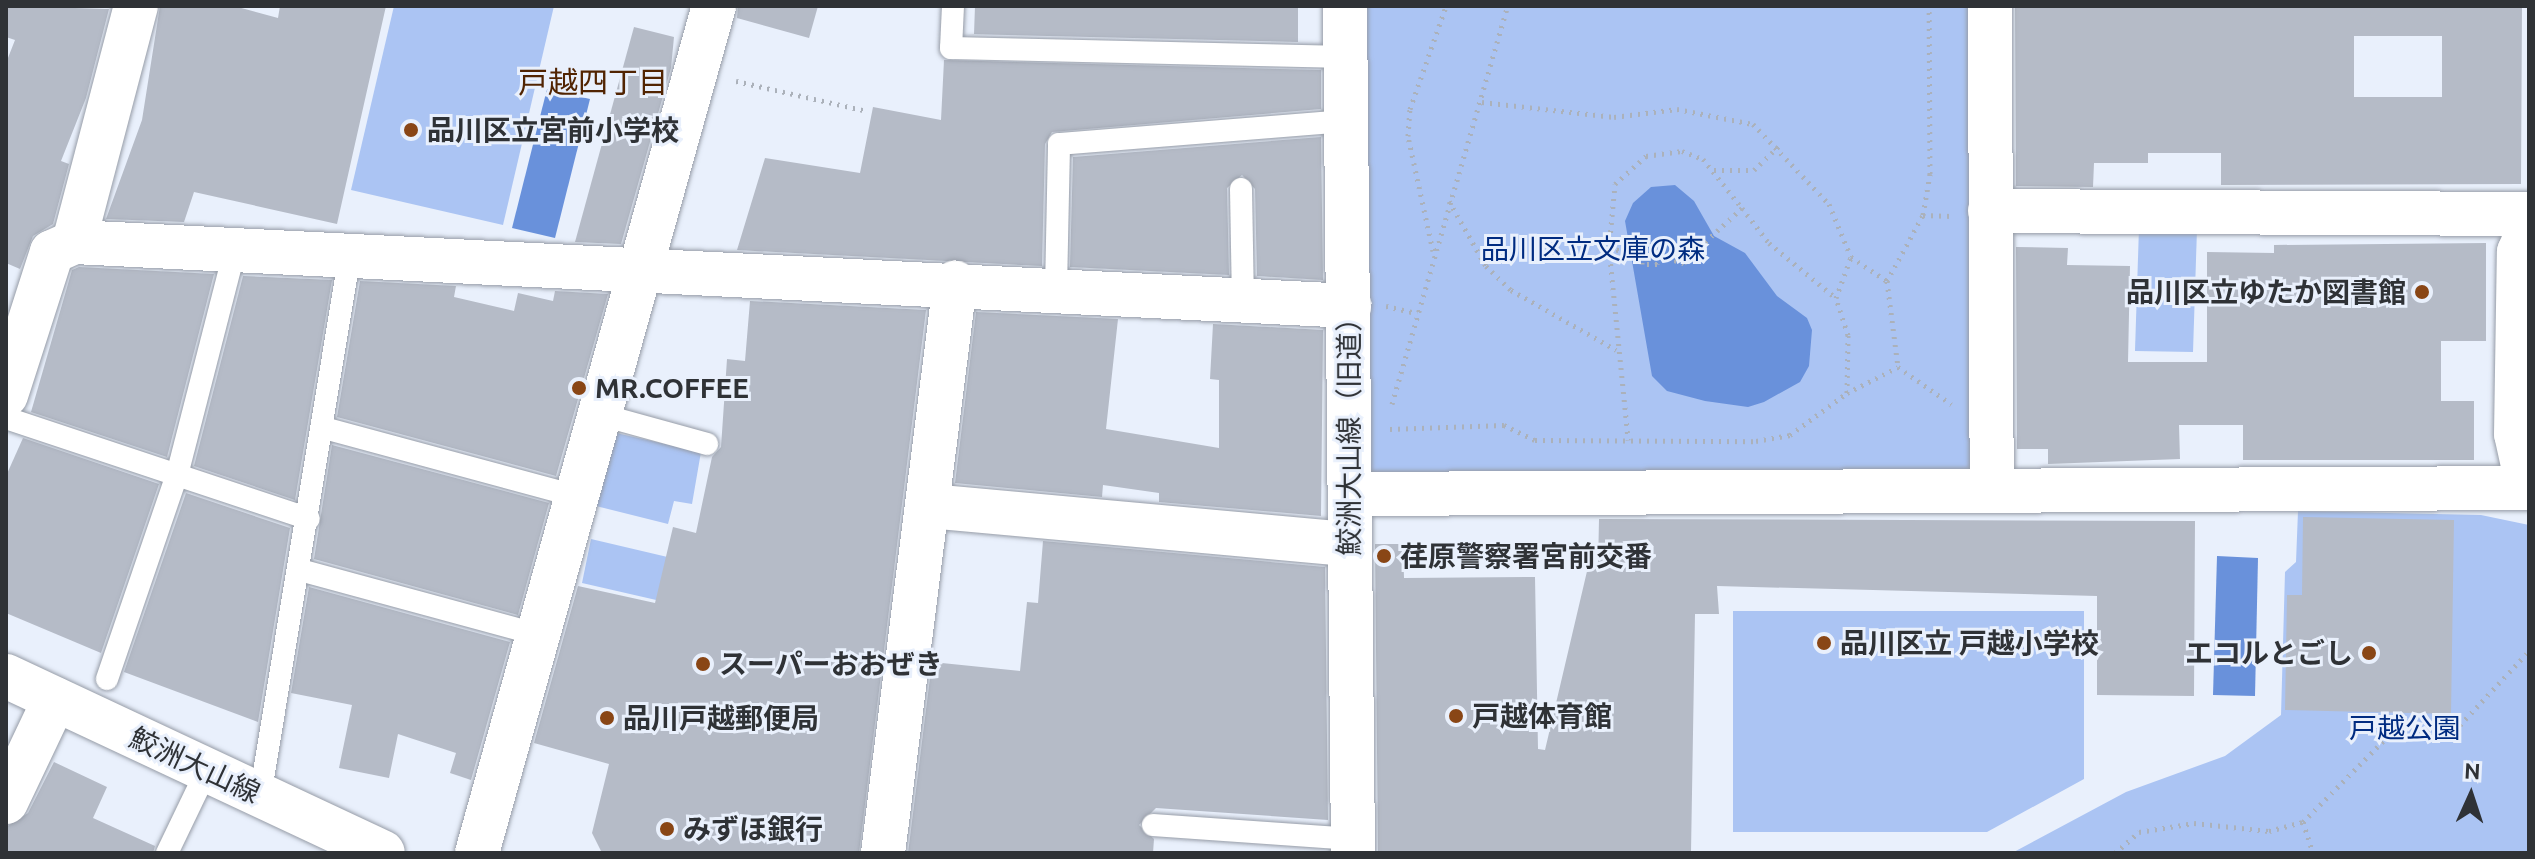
<!DOCTYPE html>
<html>
<head>
<meta charset="utf-8">
<style>
  body { margin:0 }
  #map { position:relative; width:2535px; height:859px; overflow:hidden; background:#e9f0fc; font-family:Ubuntu,"Noto Sans JP",sans-serif }
  div>[style] { position:absolute }
  .green>* { inset:0; background:#abc4f3 }
  .water>* { inset:0; background:#6991db }
  .building>* { inset:0; background:#b5bbc7 }
  .path>* { height:5px; margin-top:-2.5px; transform-origin:0; background:repeating-linear-gradient(90deg,#abb1ba 0 2px,transparent 0 8px) }
  .roads { filter:drop-shadow(0 0 2px #969ca7) drop-shadow(0 0 2px #969ca7) }
  .service>* { height:22px; margin:-11px; padding:0 11px; transform-origin:11px; border-radius:11px; background:#fff }
  .minor>* { height:44px; margin:-22px; padding:0 22px; transform-origin:22px; border-radius:22px; background:#fff }
  .secondary>* { height:44px; margin:-22px; padding:0 22px; transform-origin:22px; border-radius:22px; background:#fff }
  .dots>* { width:22px; height:22px; translate:-50% -50%; box-sizing:border-box; border:4px solid #e9f0fc; border-radius:50% }
  span { translate:-50% -50%; white-space:nowrap; text-align:center; line-height:1.15; -webkit-text-stroke:6px #e9f0fc; paint-order:stroke }
  .poi-label { font-size:28px; color:#2f3236; font-weight:700 }
  .left { translate:0 -50%; text-align:left }
  .right { translate:-100% -50%; text-align:right }
  .park-label { font-size:28px; color:#012c81 }
  .street-label { font-size:28px; color:#2f3236 }
  .neighbourhood-label { font-size:30px; color:#512402 }
  .frame { position:absolute; inset:0; border:8px solid #2f3236; pointer-events:none }
  .north { position:absolute; left:2431px; top:755px; width:80px; height:80px; -webkit-text-stroke:6px #e9f0fc; paint-order:stroke; rotate:3deg; font-size:22px; font-weight:700; line-height:32px; text-align:center; color:#2f3236 }
  .north::after { content:''; display:block; margin:auto; width:28px; height:36px; background:#2f3236; clip-path:polygon(50% 0,100% 100%,50% 72%,0 100%) }
</style>
</head>
<body>
<div id="map">
  <div class="green">
    <div style="clip-path:polygon(394px 6px,554px 6px,503px 225px,351px 190px)"></div>
    <div style="clip-path:polygon(1348px 6px,1991px 6px,1992px 488px,1351px 494px)"></div>
    <div style="clip-path:polygon(2139px 227px,2197px 229px,2193px 352px,2135px 351px)"></div>
    <div style="clip-path:polygon(616px 433px,701px 452px,692px 504px,674px 501px,668px 524px,596px 506px)"></div>
    <div style="clip-path:polygon(2298px 511px,2481px 515px,2529px 525px,2529px 853px,2012px 853px,2126px 792px,2225px 756px,2281px 715px,2285px 572px,2296px 562px)"></div>
    <div style="clip-path:polygon(591px 539px,761px 579px,761px 624px,582px 583px)"></div>
    <div style="clip-path:polygon(1733px 611px,2084px 611px,2084px 779px,1987px 832px,1733px 832px)"></div>
  </div>
  <div class="water">
    <div style="clip-path:polygon(547px 89px,590px 99px,555px 238px,512px 228px)"></div>
    <div style="clip-path:polygon(1675px 185px,1694px 201px,1714px 236px,1745px 253px,1777px 296px,1807px 318px,1812px 330px,1809px 366px,1800px 382px,1764px 402px,1748px 407px,1705px 401px,1667px 391px,1652px 376px,1625px 221px,1633px 203px,1651px 187px)"></div>
    <div style="clip-path:polygon(2217px 556px,2258px 558px,2255px 696px,2213px 695px)"></div>
  </div>
  <div class="building">
    <div style="clip-path:polygon(6px 6px,109px 9px,86px 98px,61px 161px,69px 164px,53px 224px,33px 236px,20px 269px,6px 263px,6px 63px,15px 40px,6px 37px)"></div>
    <div style="clip-path:polygon(160px 6px,234px 6px,278px 18px,280px 6px,386px 6px,337px 224px,194px 192px,184px 222px,106px 219px,142px 120px)"></div>
    <div style="clip-path:polygon(738px 6px,818px 6px,809px 38px,737px 18px)"></div>
    <div style="clip-path:polygon(975px 6px,1298px 6px,1298px 42px,966px 34px,974px 34px)"></div>
    <div style="clip-path:polygon(evenodd,2015px 6px,2522px 6px,2521px 184px,2221px 185px,2221px 153px,2148px 153px,2148px 163px,2094px 163px,2093px 187px,2016px 186px,2015px 6px,2354px 36px,2442px 36px,2442px 97px,2354px 97px,2354px 36px)"></div>
    <div style="clip-path:polygon(634px 27px,674px 37px,671px 68px,621px 244px,575px 242px)"></div>
    <div style="clip-path:polygon(944px 60px,1321px 70px,1321px 109px,1052px 132px,1045px 144px,1042px 266px,737px 250px,765px 158px,860px 173px,873px 107px,941px 120px)"></div>
    <div style="clip-path:polygon(1321px 137px,1323px 280px,1257px 276px,1255px 189px,1242px 175px,1227px 188px,1229px 275px,1070px 267px,1073px 157px)"></div>
    <div style="clip-path:polygon(2486px 243px,2486px 341px,2441px 341px,2441px 401px,2474px 401px,2474px 460px,2243px 460px,2243px 425px,2179px 425px,2180px 459px,2048px 464px,2048px 449px,2017px 449px,2016px 247px,2068px 248px,2067px 265px,2130px 266px,2128px 362px,2207px 362px,2207px 252px,2274px 253px,2274px 245px)"></div>
    <div style="clip-path:polygon(79px 267px,214px 274px,167px 457px,31px 412px,72px 270px)"></div>
    <div style="clip-path:polygon(243px 276px,332px 280px,295px 500px,194px 466px)"></div>
    <div style="clip-path:polygon(360px 281px,456px 286px,454px 297px,514px 311px,518px 293px,553px 301px,555px 291px,608px 294px,556px 476px,337px 417px)"></div>
    <div style="clip-path:polygon(750px 301px,926px 310px,859px 853px,602px 853px,592px 833px,609px 764px,534px 743px,578px 586px,655px 603px,673px 527px,696px 533px,712px 457px,721px 447px,727px 359px,745px 361px)"></div>
    <div style="clip-path:polygon(976px 312px,1118px 319px,1106px 429px,1219px 448px,1219px 380px,1210px 379px,1213px 324px,1323px 330px,1321px 516px,1159px 502px,1159px 493px,1103px 485px,1102px 497px,955px 483px)"></div>
    <div style="clip-path:polygon(23px 438px,159px 484px,101px 653px,6px 613px,6px 476px)"></div>
    <div style="clip-path:polygon(332px 445px,549px 503px,518px 615px,314px 559px)"></div>
    <div style="clip-path:polygon(186px 493px,290px 528px,258px 722px,124px 672px)"></div>
    <div style="clip-path:polygon(2303px 517px,2454px 520px,2451px 714px,2285px 710px,2287px 595px,2302px 595px)"></div>
    <div style="clip-path:polygon(1599px 519px,2195px 521px,2194px 696px,2097px 695px,2097px 596px,1717px 586px,1719px 614px,1695px 614px,1691px 853px,1378px 853px,1375px 544px,1403px 544px,1404px 578px,1535px 577px,1538px 749px,1545px 750px,1588px 567px,1598px 567px)"></div>
    <div style="clip-path:polygon(1043px 541px,1325px 567px,1328px 820px,1156px 808px,1139px 825px,1154px 839px,1153px 853px,908px 853px,932px 662px,1020px 671px,1027px 602px,1038px 603px)"></div>
    <div style="clip-path:polygon(309px 587px,510px 642px,471px 780px,450px 773px,456px 753px,398px 734px,389px 778px,339px 768px,352px 705px,291px 693px)"></div>
    <div style="clip-path:polygon(54px 762px,107px 787px,93px 818px,155px 846px,153px 853px,6px 853px,6px 827px,28px 813px)"></div>
  </div>
  <div class="path">
    <div style="left:736px;top:81px;width:134px;rotate:12.9deg"></div>
    <div style="left:1482px;top:102px;width:133px;rotate:6.5deg"></div>
    <div style="left:1614px;top:117px;width:64px;rotate:-7.2deg"></div>
    <div style="left:1677px;top:109px;width:77px;rotate:11.2deg"></div>
    <div style="left:1753px;top:124px;width:110px;rotate:46.5deg"></div>
    <div style="left:1829px;top:204px;width:57px;rotate:67.5deg"></div>
    <div style="left:1714px;top:170px;width:40px"></div>
    <div style="left:1754px;top:170px;width:35px;rotate:-44deg"></div>
    <div style="left:1449px;top:201px;width:75px;rotate:60.4deg"></div>
    <div style="left:1486px;top:266px;width:35px;rotate:44deg"></div>
    <div style="left:1511px;top:290px;width:121px;rotate:29.7deg"></div>
    <div style="left:1742px;top:208px;width:44px;rotate:52.4deg"></div>
    <div style="left:1769px;top:243px;width:87px;rotate:39.4deg"></div>
    <div style="left:1836px;top:298px;width:44px;rotate:-69.9deg"></div>
    <div style="left:1851px;top:257px;width:43px;rotate:33.7deg"></div>
    <div style="left:1887px;top:281px;width:75px;rotate:-61.4deg"></div>
    <div style="left:1923px;top:215px;width:42px;rotate:-80.3deg"></div>
    <div style="left:1930px;top:174px;width:168px;rotate:-90.3deg"></div>
    <div style="left:1923px;top:215px;width:29px;rotate:2deg"></div>
    <div style="left:1609px;top:248px;width:64px;rotate:-84.6deg"></div>
    <div style="left:1615px;top:184px;width:42px;rotate:-42.1deg"></div>
    <div style="left:1646px;top:156px;width:36px;rotate:-8deg"></div>
    <div style="left:1682px;top:151px;width:22px;rotate:21deg"></div>
    <div style="left:1703px;top:159px;width:63px;rotate:51.5deg"></div>
    <div style="left:1742px;top:208px;width:53px;rotate:137.3deg"></div>
    <div style="left:1703px;top:244px;width:9px;rotate:-139deg"></div>
    <div style="left:1696px;top:238px;width:17px;rotate:135deg"></div>
    <div style="left:1684px;top:250px;width:8px;rotate:45deg"></div>
    <div style="left:1690px;top:256px;width:9px;rotate:131deg"></div>
    <div style="left:1684px;top:263px;width:27px;rotate:-163deg"></div>
    <div style="left:1658px;top:255px;width:9px;rotate:96deg"></div>
    <div style="left:1657px;top:264px;width:15px;rotate:180deg"></div>
    <div style="left:1642px;top:264px;width:9px;rotate:-90deg"></div>
    <div style="left:1642px;top:255px;width:34px;rotate:-168deg"></div>
    <div style="left:1609px;top:248px;width:193px;rotate:84.3deg"></div>
    <div style="left:1433px;top:251px;width:118px;rotate:-102.3deg"></div>
    <div style="left:1408px;top:136px;width:27px;rotate:-86deg"></div>
    <div style="left:1410px;top:109px;width:109px;rotate:-70.7deg"></div>
    <div style="left:1887px;top:281px;width:87px;rotate:82.7deg"></div>
    <div style="left:1898px;top:367px;width:65px;rotate:34.9deg"></div>
    <div style="left:1386px;top:306px;width:32px;rotate:13deg"></div>
    <div style="left:1847px;top:393px;width:57px;rotate:-27deg"></div>
    <div style="left:1392px;top:404px;width:415px;rotate:-73.8deg"></div>
    <div style="left:1390px;top:429px;width:114px;rotate:-2deg"></div>
    <div style="left:1504px;top:425px;width:34px;rotate:26deg"></div>
    <div style="left:1535px;top:440px;width:221px;rotate:0.3deg"></div>
    <div style="left:1756px;top:441px;width:35px;rotate:-10deg"></div>
    <div style="left:1790px;top:435px;width:71px;rotate:-36.4deg"></div>
    <div style="left:1847px;top:393px;width:58px;rotate:-89deg"></div>
    <div style="left:1848px;top:335px;width:39px;rotate:-108deg"></div>
    <div style="left:2303px;top:822px;width:33px;rotate:72deg"></div>
    <div style="left:2115px;top:853px;width:32px;rotate:-41deg"></div>
    <div style="left:2139px;top:832px;width:56px;rotate:-9.3deg"></div>
    <div style="left:2194px;top:823px;width:75px;rotate:6.1deg"></div>
    <div style="left:2269px;top:831px;width:35px;rotate:-15deg"></div>
    <div style="left:2303px;top:822px;width:121px;rotate:-45.3deg"></div>
    <div style="left:2388px;top:736px;width:73px;rotate:-8.7deg"></div>
    <div style="left:2460px;top:725px;width:101px;rotate:-47deg"></div>
  </div>
  <div class="roads">
    <div class="service">
      <div style="left:953px;top:6px;width:42px;rotate:92.7deg"></div>
      <div style="left:951px;top:48px;width:395px;rotate:1.3deg"></div>
      <div style="left:1241px;top:189px;width:111px;rotate:89deg"></div>
      <div style="left:1056px;top:289px;width:145px;rotate:-88.8deg"></div>
      <div style="left:1059px;top:144px;width:289px;rotate:-4.6deg"></div>
      <div style="left:602px;top:415px;width:109px;rotate:15.4deg"></div>
      <div style="left:6px;top:418px;width:319px;rotate:18.4deg"></div>
      <div style="left:324px;top:428px;width:264px;rotate:15.1deg"></div>
      <div style="left:300px;top:570px;width:248px;rotate:15.2deg"></div>
      <div style="left:107px;top:679px;width:216px;rotate:-71.1deg"></div>
      <div style="left:177px;top:475px;width:233px;rotate:-75.6deg"></div>
      <div style="left:260px;top:796px;width:549px;rotate:-80.57deg"></div>
      <div style="left:1153px;top:825px;width:200px;rotate:4deg"></div>
      <div style="left:167px;top:853px;width:92px;rotate:-64.3deg"></div>
    </div>
    <div class="minor">
      <div style="left:1345px;top:6px;width:847px;rotate:89.46deg"></div>
      <div style="left:1990px;top:6px;width:482px;rotate:89.8deg"></div>
      <div style="left:1990px;top:211px;width:539px;rotate:0.32deg"></div>
      <div style="left:74px;top:242px;width:244px;rotate:-75.3deg"></div>
      <div style="left:6px;top:395px;width:150px;rotate:-72.2deg"></div>
      <div style="left:52px;top:252px;width:24px;rotate:-24deg"></div>
      <div style="left:74px;top:242px;width:1277px;rotate:2.87deg"></div>
      <div style="left:2528px;top:488px;width:55px;rotate:-102.5deg"></div>
      <div style="left:2516px;top:434px;width:182px;rotate:-89.1deg"></div>
      <div style="left:2519px;top:252px;width:26px;rotate:-67deg"></div>
      <div style="left:1351px;top:494px;width:1178px;rotate:-0.29deg"></div>
      <div style="left:929px;top:506px;width:422px;rotate:5.2deg"></div>
      <div style="left:6px;top:802px;width:114px;rotate:-64.6deg"></div>
      <div style="left:477px;top:853px;width:880px;rotate:-74.37deg"></div>
      <div style="left:883px;top:853px;width:575px;rotate:-82.8deg"></div>
    </div>
    <div class="secondary">
      <div style="left:6px;top:676px;width:416px;rotate:25.1deg"></div>
    </div>
  </div>
  <div class="dots">
    <div style="left:411px;top:130px;background:#894616"></div>
    <div style="left:2422px;top:292px;background:#894616"></div>
    <div style="left:579px;top:388px;background:#894616"></div>
    <div style="left:1384px;top:556px;background:#894616"></div>
    <div style="left:1824px;top:643px;background:#894616"></div>
    <div style="left:2369px;top:653px;background:#894616"></div>
    <div style="left:703px;top:664px;background:#894616"></div>
    <div style="left:1456px;top:716px;background:#894616"></div>
    <div style="left:607px;top:718px;background:#894616"></div>
    <div style="left:667px;top:829px;background:#894616"></div>
  </div>
  <div class="poi-label">
    <span class="left" style="left:427px;top:130px">品川区立宮前小学校</span>
    <span class="right" style="left:2406px;top:292px">品川区立ゆたか図書館</span>
    <span class="left" style="left:595px;top:388px">MR.COFFEE</span>
    <span class="left" style="left:1400px;top:556px">荏原警察署宮前交番</span>
    <span class="left" style="left:1840px;top:643px">品川区立 戸越小学校</span>
    <span class="right" style="left:2353px;top:653px">エコルとごし</span>
    <span class="left" style="left:719px;top:664px">スーパーおおぜき</span>
    <span class="left" style="left:1472px;top:716px">戸越体育館</span>
    <span class="left" style="left:623px;top:718px">品川戸越郵便局</span>
    <span class="left" style="left:683px;top:829px">みずほ銀行</span>
  </div>
  <div class="park-label">
    <span style="left:1593px;top:249px">品川区立文庫の森</span>
    <span style="left:2405px;top:728px">戸越公園</span>
  </div>
  <div class="street-label">
    <span style="left:1349px;top:430px;rotate:-90deg">鮫洲大山線（旧道）</span>
    <span style="left:195px;top:765px;rotate:25deg">鮫洲大山線</span>
  </div>
  <div class="neighbourhood-label">
    <span style="left:593px;top:82px">戸越四丁目</span>
  </div>
  <div class="frame"></div>
  <div class="north">N</div>
</div>
</body>
</html>
